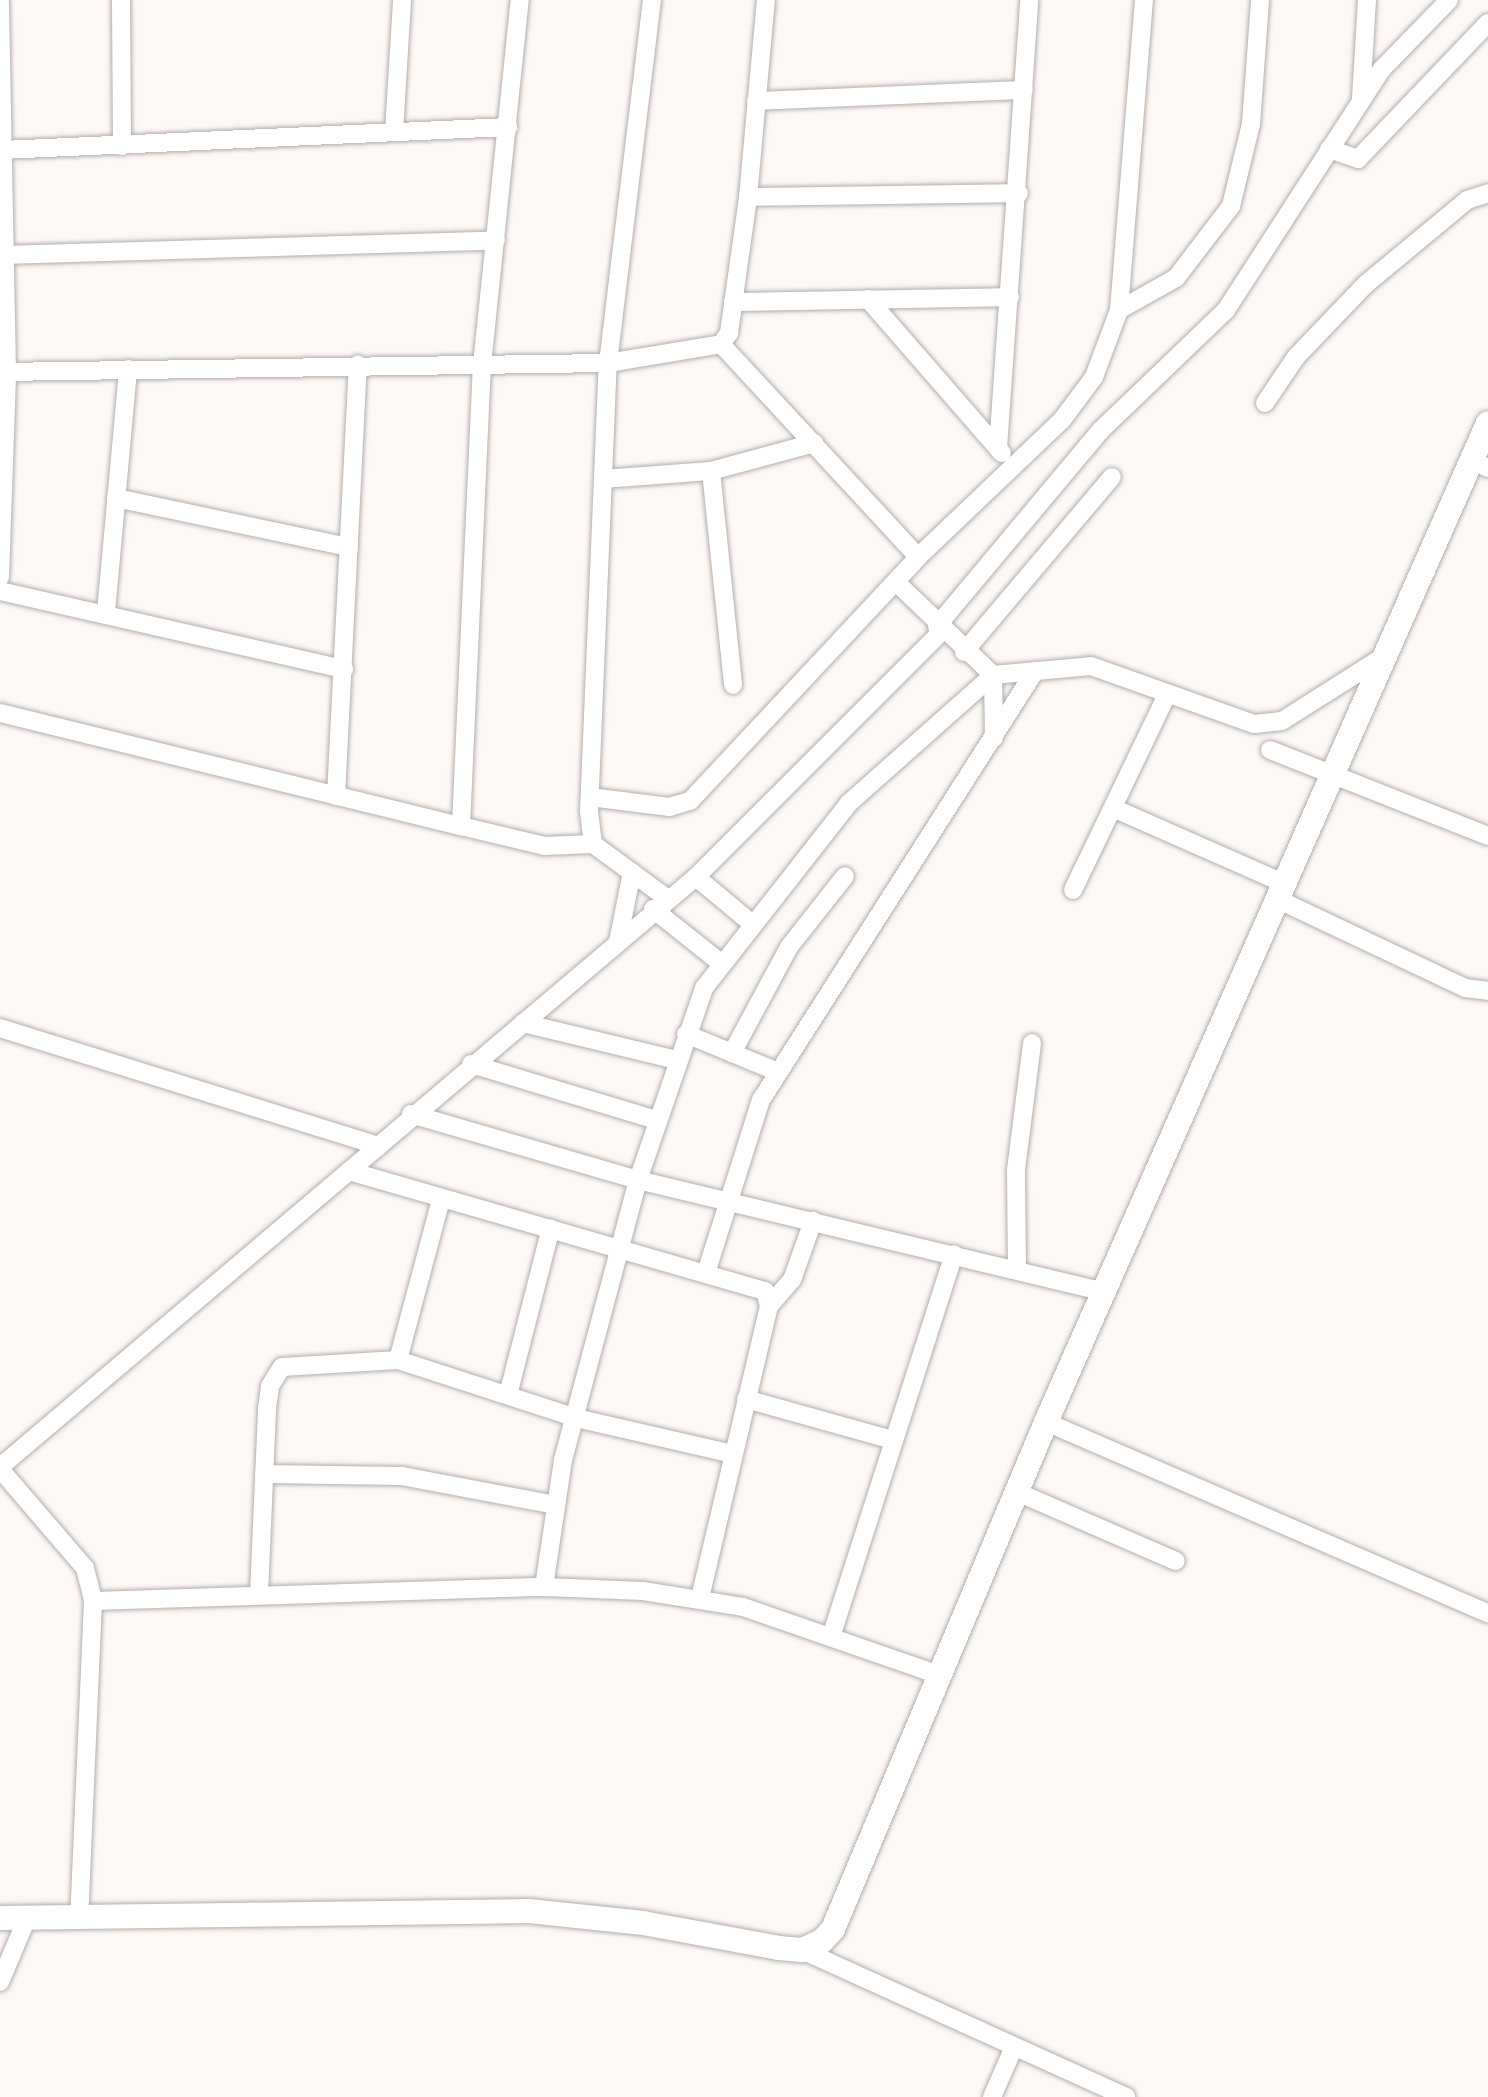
<!DOCTYPE html>
<html>
<head>
<meta charset="utf-8">
<style>
  body { margin:0 }
  #map { position:relative; width:1488px; height:2097px; overflow:hidden; background:#fcf8f5; font-family:Mulish,sans-serif }
  div>[style] { position:absolute }
  .roads { filter:drop-shadow(0 0 2px #b2adab) drop-shadow(0 0 2px #b2adab) }
  .street>* { height:18px; margin:-9px; padding:0 9px; transform-origin:9px; border-radius:9px; background:#fff }
  .secondary>* { height:24px; margin:-12px; padding:0 12px; transform-origin:12px; border-radius:12px; background:#fff }
  span { translate:-50% -50%; white-space:nowrap; text-align:center; line-height:1.15; -webkit-text-stroke:6px #fff; paint-order:stroke }
</style>
</head>
<body>
<div id="map">
  <div class="roads">
    <div class="street">
      <div style="left:121px;top:0;width:146px;rotate:89.6deg"></div>
      <div style="left:1361px;top:98px;width:98px;rotate:-86.5deg"></div>
      <div style="left:756px;top:101px;width:268px;rotate:-2.4deg"></div>
      <div style="left:394px;top:132px;width:132px;rotate:-86.5deg"></div>
      <div style="left:1329px;top:149px;width:31px;rotate:19deg"></div>
      <div style="left:1358px;top:159px;width:188px;rotate:-46.3deg"></div>
      <div style="left:2px;top:150px;width:507px;rotate:-2.6deg"></div>
      <div style="left:748px;top:197px;width:271px;rotate:-0.8deg"></div>
      <div style="left:4px;top:255px;width:492px;rotate:-1.7deg"></div>
      <div style="left:868px;top:299px;width:204px;rotate:49deg"></div>
      <div style="left:733px;top:302px;width:277px;rotate:-1deg"></div>
      <div style="left:1119px;top:310px;width:311px;rotate:-85.4deg"></div>
      <div style="left:721px;top:344px;width:290px;rotate:47.2deg"></div>
      <div style="left:0;top:372px;width:608px;rotate:-0.85deg"></div>
      <div style="left:608px;top:363px;width:115px;rotate:-9.5deg"></div>
      <div style="left:721px;top:344px;width:14px;rotate:-54deg"></div>
      <div style="left:729px;top:333px;width:137px;rotate:-82deg"></div>
      <div style="left:748px;top:197px;width:198px;rotate:-84.8deg"></div>
      <div style="left:1265px;top:403px;width:55px;rotate:-56deg"></div>
      <div style="left:1296px;top:357px;width:101px;rotate:-46.2deg"></div>
      <div style="left:1366px;top:284px;width:131px;rotate:-39.7deg"></div>
      <div style="left:1467px;top:200px;width:22px;rotate:-18deg"></div>
      <div style="left:998px;top:448px;width:449px;rotate:-86deg"></div>
      <div style="left:1471px;top:460px;width:19px;rotate:25deg"></div>
      <div style="left:711px;top:471px;width:215px;rotate:84.1deg"></div>
      <div style="left:603px;top:479px;width:108px;rotate:-4.2deg"></div>
      <div style="left:711px;top:471px;width:107px;rotate:-15.2deg"></div>
      <div style="left:116px;top:498px;width:238px;rotate:11.9deg"></div>
      <div style="left:0;top:577px;width:205px;rotate:-88deg"></div>
      <div style="left:7px;top:372px;width:372px;rotate:-91.1deg"></div>
      <div style="left:897px;top:583px;width:133px;rotate:43.8deg"></div>
      <div style="left:993px;top:675px;width:98px;rotate:-5.2deg"></div>
      <div style="left:1091px;top:666px;width:173px;rotate:19.6deg"></div>
      <div style="left:1254px;top:724px;width:28px;rotate:-6deg"></div>
      <div style="left:1282px;top:721px;width:123px;rotate:-32.4deg"></div>
      <div style="left:0;top:591px;width:353px;rotate:12.8deg"></div>
      <div style="left:106px;top:612px;width:244px;rotate:-84.8deg"></div>
      <div style="left:937px;top:626px;width:256px;rotate:-50.1deg"></div>
      <div style="left:1101px;top:430px;width:173px;rotate:-43.8deg"></div>
      <div style="left:1226px;top:310px;width:287px;rotate:-57.1deg"></div>
      <div style="left:1382px;top:69px;width:96px;rotate:-45.8deg"></div>
      <div style="left:964px;top:652px;width:229px;rotate:-49.8deg"></div>
      <div style="left:993px;top:675px;width:63px;rotate:89.1deg"></div>
      <div style="left:0;top:713px;width:475px;rotate:13.8deg"></div>
      <div style="left:461px;top:826px;width:461px;rotate:-87.4deg"></div>
      <div style="left:482px;top:365px;width:367px;rotate:-84.1deg"></div>
      <div style="left:1270px;top:750px;width:234px;rotate:21.5deg"></div>
      <div style="left:336px;top:796px;width:432px;rotate:-87.1deg"></div>
      <div style="left:590px;top:797px;width:80px;rotate:7.2deg"></div>
      <div style="left:669px;top:807px;width:22px;rotate:-16deg"></div>
      <div style="left:690px;top:801px;width:334px;rotate:-46.9deg"></div>
      <div style="left:918px;top:557px;width:199px;rotate:-43.6deg"></div>
      <div style="left:1062px;top:420px;width:54px;rotate:-53.3deg"></div>
      <div style="left:1094px;top:377px;width:72px;rotate:-69.5deg"></div>
      <div style="left:1119px;top:310px;width:65px;rotate:-29.3deg"></div>
      <div style="left:1176px;top:278px;width:91px;rotate:-52.6deg"></div>
      <div style="left:1231px;top:206px;width:84px;rotate:-76.3deg"></div>
      <div style="left:1251px;top:124px;width:124px;rotate:-85.8deg"></div>
      <div style="left:1113px;top:808px;width:186px;rotate:23.8deg"></div>
      <div style="left:461px;top:826px;width:85px;rotate:13.5deg"></div>
      <div style="left:544px;top:846px;width:49px;rotate:-2.3deg"></div>
      <div style="left:593px;top:844px;width:93px;rotate:36.3deg"></div>
      <div style="left:593px;top:844px;width:33px;rotate:-97deg"></div>
      <div style="left:589px;top:811px;width:448px;rotate:-87.6deg"></div>
      <div style="left:608px;top:363px;width:366px;rotate:-83.1deg"></div>
      <div style="left:696px;top:877px;width:72px;rotate:39.9deg"></div>
      <div style="left:1073px;top:890px;width:216px;rotate:-64.3deg"></div>
      <div style="left:1277px;top:899px;width:208px;rotate:25.3deg"></div>
      <div style="left:1465px;top:988px;width:23px;rotate:7deg"></div>
      <div style="left:653px;top:909px;width:87px;rotate:38.5deg"></div>
      <div style="left:618px;top:942px;width:71px;rotate:-78.7deg"></div>
      <div style="left:523px;top:1023px;width:158px;rotate:13.5deg"></div>
      <div style="left:0;top:1028px;width:397px;rotate:17.3deg"></div>
      <div style="left:686px;top:1034px;width:100px;rotate:22.4deg"></div>
      <div style="left:732px;top:1053px;width:120px;rotate:-61.7deg"></div>
      <div style="left:789px;top:947px;width:90px;rotate:-51.7deg"></div>
      <div style="left:471px;top:1064px;width:194px;rotate:16.8deg"></div>
      <div style="left:411px;top:1114px;width:236px;rotate:16.2deg"></div>
      <div style="left:638px;top:1180px;width:479px;rotate:13.5deg"></div>
      <div style="left:349px;top:1171px;width:433px;rotate:16.1deg"></div>
      <div style="left:765px;top:1291px;width:16px;rotate:75deg"></div>
      <div style="left:769px;top:1306px;width:301px;rotate:103.3deg"></div>
      <div style="left:1017px;top:1270px;width:100px;rotate:-90.6deg"></div>
      <div style="left:1016px;top:1170px;width:128px;rotate:-82.8deg"></div>
      <div style="left:706px;top:1273px;width:182px;rotate:-72.4deg"></div>
      <div style="left:761px;top:1100px;width:509px;rotate:-57.43deg"></div>
      <div style="left:769px;top:1306px;width:35px;rotate:-49deg"></div>
      <div style="left:792px;top:1280px;width:63px;rotate:-70.4deg"></div>
      <div style="left:398px;top:1360px;width:167px;rotate:-75deg"></div>
      <div style="left:508px;top:1395px;width:172px;rotate:-75.6deg"></div>
      <div style="left:746px;top:1399px;width:153px;rotate:15.6deg"></div>
      <div style="left:1046px;top:1422px;width:482px;rotate:23.4deg"></div>
      <div style="left:0;top:1467px;width:912px;rotate:-40.29deg"></div>
      <div style="left:696px;top:877px;width:348px;rotate:-45deg"></div>
      <div style="left:0;top:1469px;width:130px;rotate:49.4deg"></div>
      <div style="left:85px;top:1568px;width:34px;rotate:76deg"></div>
      <div style="left:93px;top:1601px;width:315px;rotate:92.5deg"></div>
      <div style="left:264px;top:1474px;width:138px;rotate:0.8deg"></div>
      <div style="left:402px;top:1476px;width:156px;rotate:10.7deg"></div>
      <div style="left:1017px;top:1492px;width:173px;rotate:23.5deg"></div>
      <div style="left:544px;top:1587px;width:128px;rotate:-81.5deg"></div>
      <div style="left:563px;top:1460px;width:290px;rotate:-75deg"></div>
      <div style="left:638px;top:1180px;width:203px;rotate:-71deg"></div>
      <div style="left:704px;top:988px;width:235px;rotate:-51.9deg"></div>
      <div style="left:849px;top:803px;width:193px;rotate:-41.6deg"></div>
      <div style="left:259px;top:1594px;width:186px;rotate:-87.5deg"></div>
      <div style="left:267px;top:1408px;width:22px;rotate:-82deg"></div>
      <div style="left:270px;top:1386px;width:22px;rotate:-58deg"></div>
      <div style="left:282px;top:1367px;width:116px;rotate:-3.5deg"></div>
      <div style="left:398px;top:1360px;width:187px;rotate:18deg"></div>
      <div style="left:576px;top:1418px;width:161px;rotate:12.9deg"></div>
      <div style="left:93px;top:1601px;width:451px;rotate:-1.8deg"></div>
      <div style="left:544px;top:1587px;width:99px;rotate:2.3deg"></div>
      <div style="left:643px;top:1591px;width:101px;rotate:9.1deg"></div>
      <div style="left:743px;top:1607px;width:207px;rotate:19.1deg"></div>
      <div style="left:831px;top:1637px;width:402px;rotate:-72.2deg"></div>
      <div style="left:802px;top:1950px;width:356px;rotate:24.4deg"></div>
      <div style="left:0;top:1982px;width:69px;rotate:-67.1deg"></div>
      <div style="left:992px;top:2097px;width:55px;rotate:-66.3deg"></div>
    </div>
    <div class="secondary">
      <div style="left:0;top:1918px;width:529px;rotate:-0.76deg"></div>
      <div style="left:529px;top:1911px;width:115px;rotate:6deg"></div>
      <div style="left:643px;top:1923px;width:138px;rotate:10.4deg"></div>
      <div style="left:779px;top:1948px;width:23px;rotate:5deg"></div>
      <div style="left:802px;top:1950px;width:22px;rotate:-24deg"></div>
      <div style="left:822px;top:1941px;width:16px;rotate:-47deg"></div>
      <div style="left:833px;top:1929px;width:550px;rotate:-67.21deg"></div>
      <div style="left:1046px;top:1422px;width:1092px;rotate:-66.13deg"></div>
    </div>
  </div>
</div>
</body>
</html>
